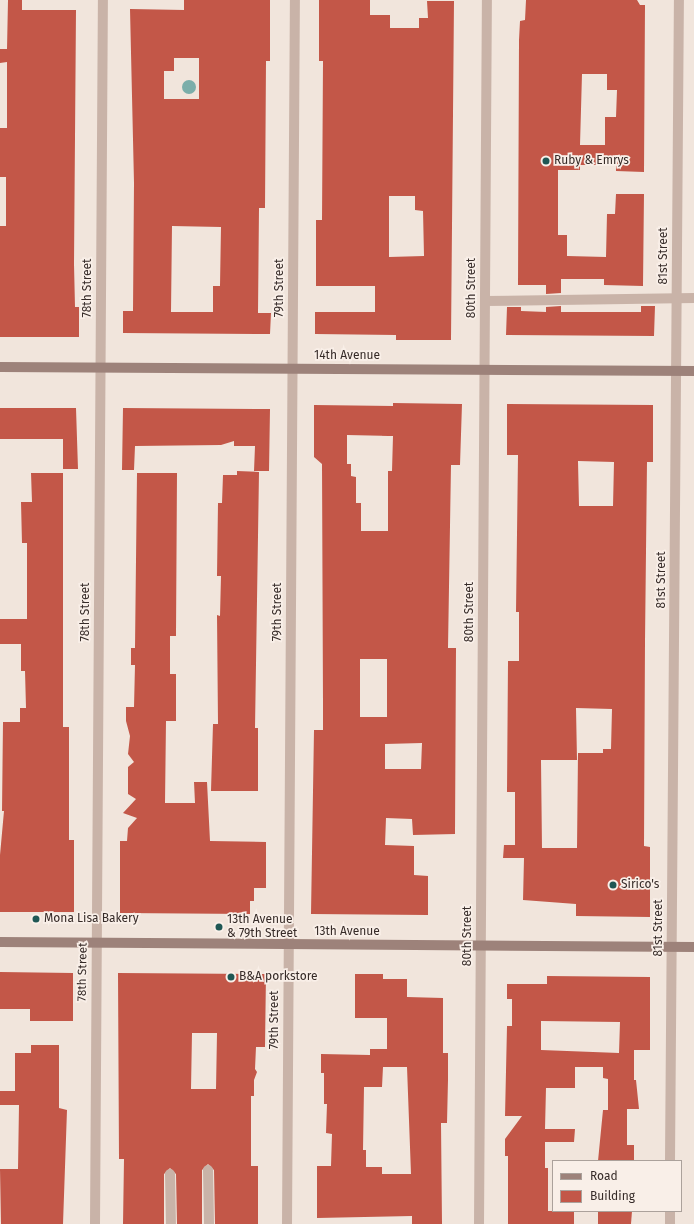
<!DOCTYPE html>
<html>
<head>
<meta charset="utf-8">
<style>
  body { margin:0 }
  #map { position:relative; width:694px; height:1224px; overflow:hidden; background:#f1e5dc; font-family:"Fira Sans",sans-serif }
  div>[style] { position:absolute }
  .water>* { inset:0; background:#7caeaa }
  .round { border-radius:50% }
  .building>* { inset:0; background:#c35748 }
  .lane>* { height:10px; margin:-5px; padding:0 5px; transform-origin:5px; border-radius:5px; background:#c9b3a8 }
  .street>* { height:10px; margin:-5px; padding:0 5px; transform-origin:5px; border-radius:5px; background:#c9b3a8 }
  .secondary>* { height:10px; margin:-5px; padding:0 5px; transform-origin:5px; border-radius:5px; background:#9d827a }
  .dots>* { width:11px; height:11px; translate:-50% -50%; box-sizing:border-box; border:2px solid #f9efe8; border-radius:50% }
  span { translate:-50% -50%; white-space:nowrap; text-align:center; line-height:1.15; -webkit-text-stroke:3.5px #f9efe8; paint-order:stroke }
  .poi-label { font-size:12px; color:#362b28 }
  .left { translate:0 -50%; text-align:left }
  .street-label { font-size:12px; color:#362b28 }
  .legend { position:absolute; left:552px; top:1160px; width:130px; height:52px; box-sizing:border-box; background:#f9efe8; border:1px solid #aba19b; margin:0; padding:5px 7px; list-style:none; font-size:12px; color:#362b28 }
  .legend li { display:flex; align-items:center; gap:8px; height:20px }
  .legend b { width:20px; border:1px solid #aba19b }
</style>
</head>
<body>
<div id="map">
  <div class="water">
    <div class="round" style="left:182px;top:80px;width:14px;height:14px"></div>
  </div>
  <div class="building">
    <div style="clip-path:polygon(8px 0,22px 0,22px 10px,76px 10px,74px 264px,75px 307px,79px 307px,79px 337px,0 337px,0 226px,6px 226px,6px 177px,0 177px,0 128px,7px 128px,7px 62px,0 63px,0 49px,7px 49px)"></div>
    <div style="clip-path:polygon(evenodd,184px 0,270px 0,270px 61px,266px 61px,265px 208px,259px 208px,258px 313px,271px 313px,270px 334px,123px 333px,123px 311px,133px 311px,134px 183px,130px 9px,184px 10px,184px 0,174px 58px,199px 58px,199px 99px,164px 99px,164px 71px,174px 71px,174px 58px,184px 0,172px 226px,221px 227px,220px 286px,213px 286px,213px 312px,171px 312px,172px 226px)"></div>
    <div style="clip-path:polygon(evenodd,319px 0,370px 0,370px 15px,390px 15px,390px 28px,419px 28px,419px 18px,428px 18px,427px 1px,454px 1px,451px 340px,396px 340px,396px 335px,315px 334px,315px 312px,375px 312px,375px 286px,316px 286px,316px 220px,322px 220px,323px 61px,319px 61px,319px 0,389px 196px,415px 196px,415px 210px,423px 211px,424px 256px,389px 257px,389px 196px)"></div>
    <div style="clip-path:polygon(evenodd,526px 0,637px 0,640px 5px,645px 5px,644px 172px,616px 171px,616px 165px,580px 165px,580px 170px,558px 170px,558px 235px,567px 235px,567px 256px,606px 257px,607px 214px,615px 214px,616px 194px,644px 194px,643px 286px,604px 285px,604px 279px,561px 279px,561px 293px,546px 294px,546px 285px,518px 285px,519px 40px,520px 21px,525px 20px,526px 0,582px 74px,607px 74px,607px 90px,617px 90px,616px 117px,605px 117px,605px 145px,580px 145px,582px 74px)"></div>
    <div style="clip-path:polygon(561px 306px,561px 312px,641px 312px,641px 306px,655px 306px,654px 336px,506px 335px,507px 307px,521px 307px,521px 311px,546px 312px,546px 307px)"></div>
    <div style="clip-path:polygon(evenodd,393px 403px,462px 404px,460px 465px,451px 465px,448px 648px,456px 648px,455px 834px,413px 835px,412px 819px,386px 818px,385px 845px,414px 846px,414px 875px,428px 876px,428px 915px,311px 914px,314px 730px,323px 730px,323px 704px,322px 464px,314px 457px,314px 405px,393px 406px,393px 403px,347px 435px,393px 436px,392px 471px,388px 471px,388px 531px,361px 531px,361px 503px,356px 503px,356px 477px,351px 476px,351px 464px,347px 464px,347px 435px,393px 403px,360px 659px,387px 659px,387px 717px,360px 717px,360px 659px,393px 403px,422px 743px,421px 769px,385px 769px,385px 744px,422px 743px)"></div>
    <div style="clip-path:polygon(evenodd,507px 404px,653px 405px,653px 462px,647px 462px,645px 641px,644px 846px,650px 847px,650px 917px,576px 916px,576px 904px,523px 900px,524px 858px,503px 858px,504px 845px,515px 845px,515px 792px,507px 792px,508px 661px,519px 661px,519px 612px,516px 612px,518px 455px,507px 455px,507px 404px,578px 461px,614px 462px,613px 506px,579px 506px,578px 461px,507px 404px,576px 708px,612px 709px,611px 749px,603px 749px,603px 753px,578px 753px,577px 848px,542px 848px,541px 760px,577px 760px,576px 708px)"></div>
    <div style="clip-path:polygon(0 408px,76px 408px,78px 469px,63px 469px,63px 439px,0 439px)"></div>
    <div style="clip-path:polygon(123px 408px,270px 409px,269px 471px,254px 471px,255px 446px,234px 446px,234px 441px,221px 445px,135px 446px,134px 470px,122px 470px)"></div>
    <div style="clip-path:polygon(237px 471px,259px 472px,255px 728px,258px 728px,258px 791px,211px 791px,213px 724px,218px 724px,217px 615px,220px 616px,221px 576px,217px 576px,218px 503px,222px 503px,223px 475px,237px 475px)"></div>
    <div style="clip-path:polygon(31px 473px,63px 473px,63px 727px,69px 727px,69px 840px,74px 840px,74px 912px,0 912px,0 855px,4px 811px,2px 811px,3px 722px,20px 722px,20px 708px,26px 708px,25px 671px,21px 671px,21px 644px,0 644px,0 619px,27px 619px,27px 543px,22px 543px,21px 502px,32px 502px)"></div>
    <div style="clip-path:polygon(137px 473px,177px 473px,176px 636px,170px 636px,170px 674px,176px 674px,176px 721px,166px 721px,165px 803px,195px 803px,194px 782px,207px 782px,210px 841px,266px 842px,266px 888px,254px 888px,254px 901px,250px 901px,250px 914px,120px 913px,120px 841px,127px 841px,128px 828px,137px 818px,123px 813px,136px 799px,128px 794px,128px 767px,134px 762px,128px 754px,130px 736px,126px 721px,126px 707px,134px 707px,135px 665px,131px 665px,131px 648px,135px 648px)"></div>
    <div style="clip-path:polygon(0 972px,73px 973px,73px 1021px,30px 1021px,30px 1009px,0 1009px)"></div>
    <div style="clip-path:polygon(evenodd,118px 973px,266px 974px,265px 1047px,256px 1047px,255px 1069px,257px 1072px,254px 1080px,254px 1096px,251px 1096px,251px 1166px,258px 1166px,258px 1224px,215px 1224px,214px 1170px,208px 1164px,202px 1170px,202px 1224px,177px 1224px,176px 1174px,170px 1168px,164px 1174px,164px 1224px,123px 1224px,124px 1159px,119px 1159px,118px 973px,192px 1033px,217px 1033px,216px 1089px,191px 1089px,192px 1033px)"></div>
    <div style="clip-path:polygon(evenodd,355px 974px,383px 974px,383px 979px,407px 979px,407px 997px,443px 998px,443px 1053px,448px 1053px,448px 1080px,447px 1123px,441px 1123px,442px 1224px,412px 1224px,412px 1216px,317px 1218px,317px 1166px,331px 1166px,332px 1134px,326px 1133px,327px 1104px,324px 1104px,324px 1073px,321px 1073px,321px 1054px,370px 1055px,370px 1049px,387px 1049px,387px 1018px,355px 1018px,355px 974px,383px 1067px,407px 1067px,411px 1174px,382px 1174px,382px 1167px,366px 1167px,366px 1150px,363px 1150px,364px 1087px,382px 1087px,383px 1067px)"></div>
    <div style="clip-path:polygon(evenodd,547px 976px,650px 977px,650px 1050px,634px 1050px,634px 1080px,636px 1080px,639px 1109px,627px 1109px,627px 1145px,634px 1145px,634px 1161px,598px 1161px,603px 1110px,608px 1110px,608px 1079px,603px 1078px,603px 1067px,575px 1067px,575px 1088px,546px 1088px,545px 1129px,575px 1129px,574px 1142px,545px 1142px,545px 1168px,548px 1168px,548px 1211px,574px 1211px,574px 1224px,508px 1224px,508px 1156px,505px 1156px,505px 1139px,522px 1116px,505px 1116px,507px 1026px,512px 1026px,512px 999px,507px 999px,507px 984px,547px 984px,547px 976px,541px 1021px,620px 1022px,619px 1053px,541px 1050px,541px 1021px)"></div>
    <div style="clip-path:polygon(31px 1045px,59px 1045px,59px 1108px,67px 1110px,63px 1224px,1px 1224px,0 1169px,18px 1169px,19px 1105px,0 1105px,0 1091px,15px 1091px,15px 1053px,31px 1053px)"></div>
    <div style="clip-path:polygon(598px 1211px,632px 1211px,631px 1224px,598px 1224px)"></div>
  </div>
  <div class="lane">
    <div style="left:485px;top:301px;width:209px;rotate:-0.8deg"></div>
    <div style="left:208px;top:1170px;width:54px;rotate:88.9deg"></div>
    <div style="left:170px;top:1174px;width:50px;rotate:88.9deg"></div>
  </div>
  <div class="street">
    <div style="left:670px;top:1161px;width:1161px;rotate:-89.56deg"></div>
    <div style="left:95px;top:1224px;width:1224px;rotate:-89.63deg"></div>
    <div style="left:287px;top:1224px;width:1224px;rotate:-89.63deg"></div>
    <div style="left:479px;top:1224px;width:1224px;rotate:-89.63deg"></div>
    <div style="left:670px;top:1224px;width:13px;rotate:-90deg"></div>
  </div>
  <div class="secondary">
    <div style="left:0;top:367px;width:694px;rotate:0.33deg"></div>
    <div style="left:0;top:942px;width:694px;rotate:0.41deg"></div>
  </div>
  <div class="dots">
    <div style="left:546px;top:161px;background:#1f5754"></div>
    <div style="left:613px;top:885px;background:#1f5754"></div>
    <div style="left:36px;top:919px;background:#1f5754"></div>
    <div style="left:219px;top:927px;background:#1f5754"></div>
    <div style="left:231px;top:977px;background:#1f5754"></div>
  </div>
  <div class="poi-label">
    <span class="left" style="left:554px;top:161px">Ruby &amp; Emrys</span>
    <span class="left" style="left:621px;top:885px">Sirico's</span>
    <span class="left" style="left:44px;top:919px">Mona Lisa Bakery</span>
    <span class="left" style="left:227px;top:927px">13th Avenue<br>&amp; 79th Street</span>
    <span class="left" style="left:239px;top:977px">B&amp;A porkstore</span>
  </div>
  <div class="street-label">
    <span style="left:664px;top:256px;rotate:-90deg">81st Street</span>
    <span style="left:88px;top:288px;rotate:-90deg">78th Street</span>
    <span style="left:280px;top:288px;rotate:-90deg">79th Street</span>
    <span style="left:472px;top:288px;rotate:-90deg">80th Street</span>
    <span style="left:347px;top:356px">14th Avenue</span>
    <span style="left:662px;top:580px;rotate:-90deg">81st Street</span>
    <span style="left:86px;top:612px;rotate:-90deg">78th Street</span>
    <span style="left:278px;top:612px;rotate:-90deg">79th Street</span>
    <span style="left:470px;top:612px;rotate:-90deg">80th Street</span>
    <span style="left:659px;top:928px;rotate:-90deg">81st Street</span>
    <span style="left:347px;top:932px">13th Avenue</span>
    <span style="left:468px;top:936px;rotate:-90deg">80th Street</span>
    <span style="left:83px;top:972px;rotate:-89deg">78th Street</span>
    <span style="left:275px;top:1020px;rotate:-90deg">79th Street</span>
  </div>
  <ul class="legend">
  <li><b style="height:5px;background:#9d827a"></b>Road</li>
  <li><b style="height:11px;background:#c35748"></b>Building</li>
  </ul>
</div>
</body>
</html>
